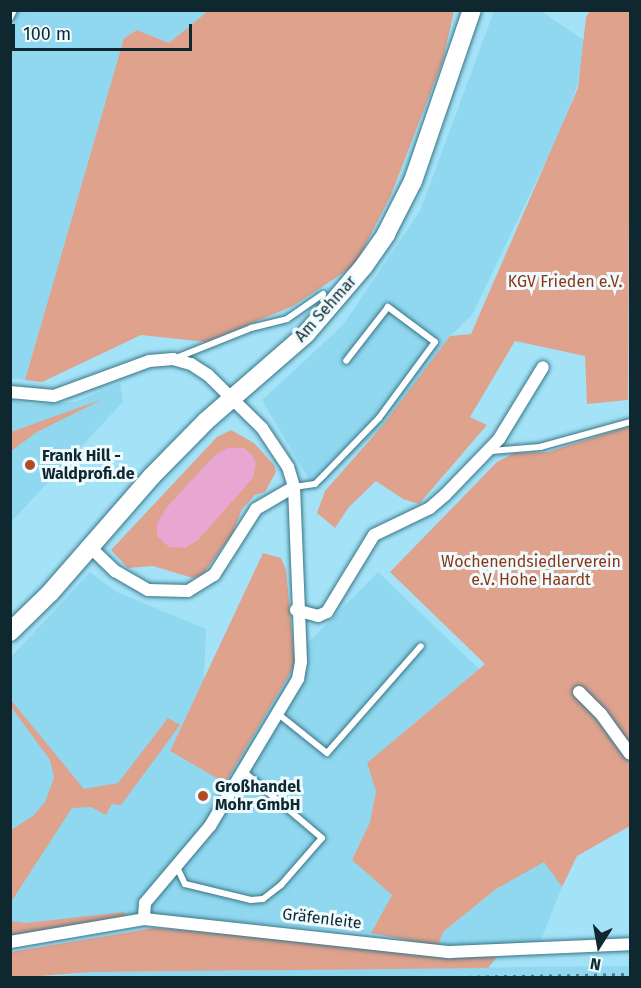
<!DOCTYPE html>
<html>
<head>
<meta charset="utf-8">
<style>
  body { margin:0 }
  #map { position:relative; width:641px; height:988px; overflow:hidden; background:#a4e3f7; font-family:"Fira Sans",sans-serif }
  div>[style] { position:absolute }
  .built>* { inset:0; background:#90d8ef }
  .green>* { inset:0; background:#dfa28d }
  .water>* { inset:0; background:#e8a6d2 }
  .roads { filter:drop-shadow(0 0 2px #397587) drop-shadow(0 0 2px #397587) }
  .service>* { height:6px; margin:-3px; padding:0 3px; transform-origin:3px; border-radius:3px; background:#fff }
  .minor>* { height:12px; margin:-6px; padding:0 6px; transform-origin:6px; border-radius:6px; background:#fff }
  .secondary>* { height:18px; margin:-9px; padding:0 9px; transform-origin:9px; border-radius:9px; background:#fff }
  .rail>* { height:4px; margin-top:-2px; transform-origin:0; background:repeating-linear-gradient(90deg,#507987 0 3px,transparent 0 9px) }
  .dots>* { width:16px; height:16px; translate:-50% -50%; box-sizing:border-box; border:3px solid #effbff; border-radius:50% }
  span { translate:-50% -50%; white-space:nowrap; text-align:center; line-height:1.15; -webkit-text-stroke:6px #effbff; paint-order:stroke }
  .park-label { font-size:16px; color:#8c3615 }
  .street-label { font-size:16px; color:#0f2830 }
  .poi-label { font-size:16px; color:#0f2830; font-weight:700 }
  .left { translate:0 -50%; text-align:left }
  .frame { position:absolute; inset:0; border:12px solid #0f2830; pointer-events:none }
  .north { position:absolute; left:569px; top:916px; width:60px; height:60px; -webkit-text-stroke:4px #effbff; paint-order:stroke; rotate:191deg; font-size:16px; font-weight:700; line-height:24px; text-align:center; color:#0f2830 }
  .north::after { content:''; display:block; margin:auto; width:21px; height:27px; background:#0f2830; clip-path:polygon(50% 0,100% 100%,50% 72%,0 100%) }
  .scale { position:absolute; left:12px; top:24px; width:180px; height:27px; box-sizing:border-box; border:3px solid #0f2830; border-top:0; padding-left:8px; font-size:18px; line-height:21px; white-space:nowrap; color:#0f2830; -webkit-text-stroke:4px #effbff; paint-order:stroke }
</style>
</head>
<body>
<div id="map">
  <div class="built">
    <div style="clip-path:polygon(11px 11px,208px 11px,169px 43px,137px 30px,124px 38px,25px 380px,11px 378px)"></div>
    <div style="clip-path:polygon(494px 11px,541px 11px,585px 41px,577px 87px,556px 140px,472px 315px,450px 336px,381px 428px,315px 490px,262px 400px,343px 325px,420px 211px)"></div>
    <div style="clip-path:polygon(120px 383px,123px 402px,11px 522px,11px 400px,29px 405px,75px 402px)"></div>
    <div style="clip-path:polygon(90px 572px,117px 592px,206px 629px,204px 679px,170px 751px,225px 783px,307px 644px,378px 572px,479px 669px,367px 763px,376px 791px,370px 822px,352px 860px,392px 895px,371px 933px,154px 915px,11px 938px,11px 657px)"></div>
    <div style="clip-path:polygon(544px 861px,562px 887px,539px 945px,438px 946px,443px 932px,496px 889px)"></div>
    <div style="clip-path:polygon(630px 966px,630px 978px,43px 978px,94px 972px)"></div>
  </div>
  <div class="green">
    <div style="clip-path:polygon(208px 11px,454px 11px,443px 60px,391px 195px,355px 265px,293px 306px,207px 342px,141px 335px,42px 382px,25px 380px,124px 38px,137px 30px,169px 43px)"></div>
    <div style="clip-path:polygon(590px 11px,630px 11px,628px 400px,587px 404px,585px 356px,515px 341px,470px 417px,487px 425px,419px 504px,403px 499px,376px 481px,349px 507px,335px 528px,317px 513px,325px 491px,383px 425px,450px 336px,471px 334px,578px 88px,586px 17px)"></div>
    <div style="clip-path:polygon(103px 399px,37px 432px,11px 451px,11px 432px)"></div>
    <div style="clip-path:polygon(630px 426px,630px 826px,577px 856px,562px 887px,544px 862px,496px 889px,443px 932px,438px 946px,371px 933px,392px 895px,352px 860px,370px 822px,376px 791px,367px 763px,485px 664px,390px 572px,497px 462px,515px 453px,548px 452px)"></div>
    <div style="clip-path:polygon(231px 430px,254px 443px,274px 465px,276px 472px,265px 492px,255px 495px,242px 509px,232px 534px,203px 574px,193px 578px,153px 566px,128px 568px,111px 550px,217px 437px)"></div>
    <div style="clip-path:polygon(263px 553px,281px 558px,286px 570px,295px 665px,225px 783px,170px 751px)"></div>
    <div style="clip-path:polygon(10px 699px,84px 789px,118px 783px,168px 718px,180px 725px,121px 805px,112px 804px,106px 815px,91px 807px,72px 808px,11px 902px,11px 830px,33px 816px,45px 802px,54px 778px,50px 760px,11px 707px)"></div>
    <div style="clip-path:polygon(124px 912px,127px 920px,11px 938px,11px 921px,26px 923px)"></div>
    <div style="clip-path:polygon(154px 928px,365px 945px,497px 957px,488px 968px,94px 972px,11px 978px,11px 952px)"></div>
  </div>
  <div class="water">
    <div style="clip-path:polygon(228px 448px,244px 448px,251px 454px,256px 462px,253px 478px,198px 540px,185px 548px,169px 547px,157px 536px,157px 523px,167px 507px,214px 456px)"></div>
  </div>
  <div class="roads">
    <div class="service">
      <div style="left:10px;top:18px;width:9px;rotate:-63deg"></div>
      <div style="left:176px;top:358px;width:81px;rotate:-21.8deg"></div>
      <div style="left:251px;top:328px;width:37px;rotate:-14deg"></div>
      <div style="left:287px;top:319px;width:44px;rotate:-34.8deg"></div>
      <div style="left:491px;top:451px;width:49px;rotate:-4.7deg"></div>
      <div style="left:540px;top:447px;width:93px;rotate:-15.5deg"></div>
      <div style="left:294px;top:487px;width:21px;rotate:-8deg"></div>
      <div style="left:315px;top:484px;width:13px;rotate:-45deg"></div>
      <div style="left:324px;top:475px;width:79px;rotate:-46deg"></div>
      <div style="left:379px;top:418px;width:94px;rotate:-53.6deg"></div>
      <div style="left:435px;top:342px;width:59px;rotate:-143.3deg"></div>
      <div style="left:388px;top:307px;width:68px;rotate:127.9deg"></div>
      <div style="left:277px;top:713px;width:64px;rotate:38.7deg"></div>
      <div style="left:327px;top:753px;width:142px;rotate:-48.7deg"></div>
      <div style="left:176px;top:865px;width:21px;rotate:65deg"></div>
      <div style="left:185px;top:884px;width:68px;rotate:13.6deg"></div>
      <div style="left:251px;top:900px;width:12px;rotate:-5deg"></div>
      <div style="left:263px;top:899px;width:23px;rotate:-38deg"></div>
      <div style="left:281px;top:885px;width:62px;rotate:-48.9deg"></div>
      <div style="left:322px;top:838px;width:104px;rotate:-139.7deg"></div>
    </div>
    <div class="minor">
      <div style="left:10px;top:392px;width:44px;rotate:5.2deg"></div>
      <div style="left:54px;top:396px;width:101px;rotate:-20.2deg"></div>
      <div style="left:149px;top:361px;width:24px;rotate:-5deg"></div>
      <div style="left:173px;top:359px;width:19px;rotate:16deg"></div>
      <div style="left:191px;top:364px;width:20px;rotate:33deg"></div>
      <div style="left:208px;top:375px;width:76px;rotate:44.5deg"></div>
      <div style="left:262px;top:428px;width:47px;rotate:56.3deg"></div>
      <div style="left:288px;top:467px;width:21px;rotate:73deg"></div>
      <div style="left:294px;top:487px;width:175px;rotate:87.7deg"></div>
      <div style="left:301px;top:662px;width:17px;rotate:100deg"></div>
      <div style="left:298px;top:679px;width:171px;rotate:120.9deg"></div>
      <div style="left:210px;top:826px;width:101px;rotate:130.2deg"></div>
      <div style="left:145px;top:903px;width:16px;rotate:94deg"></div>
      <div style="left:90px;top:547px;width:35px;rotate:44deg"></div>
      <div style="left:115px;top:571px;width:38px;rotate:30deg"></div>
      <div style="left:148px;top:590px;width:40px;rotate:1.4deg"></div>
      <div style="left:188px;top:591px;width:31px;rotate:-32deg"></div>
      <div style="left:214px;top:575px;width:78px;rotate:-57.5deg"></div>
      <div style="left:256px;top:509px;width:44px;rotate:-30.1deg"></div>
      <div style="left:296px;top:610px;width:23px;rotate:15deg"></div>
      <div style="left:318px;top:616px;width:10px;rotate:-24deg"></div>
      <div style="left:327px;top:612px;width:90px;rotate:-58.6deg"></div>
      <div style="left:374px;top:535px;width:62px;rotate:-25.7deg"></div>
      <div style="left:430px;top:508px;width:20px;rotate:-41deg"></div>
      <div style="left:445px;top:495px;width:78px;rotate:-46deg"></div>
      <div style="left:499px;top:439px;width:84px;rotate:-58.6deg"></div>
      <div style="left:579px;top:692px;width:31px;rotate:45deg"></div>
      <div style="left:601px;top:714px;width:49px;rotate:54.1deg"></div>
      <div style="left:10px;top:942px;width:136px;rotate:-9.7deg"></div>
      <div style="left:144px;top:919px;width:308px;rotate:6.2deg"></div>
      <div style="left:450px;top:952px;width:180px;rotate:-2.5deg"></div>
    </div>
    <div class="secondary">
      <div style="left:10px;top:632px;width:56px;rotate:-44.3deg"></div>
      <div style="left:50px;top:593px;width:155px;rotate:-48.9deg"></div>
      <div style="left:152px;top:476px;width:77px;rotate:-45.5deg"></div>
      <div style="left:206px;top:421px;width:133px;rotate:-41deg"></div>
      <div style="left:306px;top:334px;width:89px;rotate:-49.5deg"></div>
      <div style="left:364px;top:266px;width:39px;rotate:-55deg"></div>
      <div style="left:386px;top:234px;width:59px;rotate:-63deg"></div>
      <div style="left:413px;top:181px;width:181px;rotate:-71deg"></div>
    </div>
  </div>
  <div class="rail">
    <div style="left:459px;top:978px;width:171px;rotate:-1deg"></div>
  </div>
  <div class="dots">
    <div style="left:30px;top:465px;background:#b24b25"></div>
    <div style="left:203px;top:796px;background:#b24b25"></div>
  </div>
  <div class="park-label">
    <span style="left:565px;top:282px">KGV Frieden e.V.</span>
    <span style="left:531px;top:571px">Wochenendsiedlerverein<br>e.V. Hohe Haardt</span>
  </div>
  <div class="street-label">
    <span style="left:326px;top:309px;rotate:-48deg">Am Sehmar</span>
    <span style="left:322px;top:919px;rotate:7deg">Gräfenleite</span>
  </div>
  <div class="poi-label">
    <span class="left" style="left:42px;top:465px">Frank Hill -<br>Waldprofi.de</span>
    <span class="left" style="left:215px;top:796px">Großhandel<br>Mohr GmbH</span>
  </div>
  <div class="frame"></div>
  <div class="north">N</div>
  <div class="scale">100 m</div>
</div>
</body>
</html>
